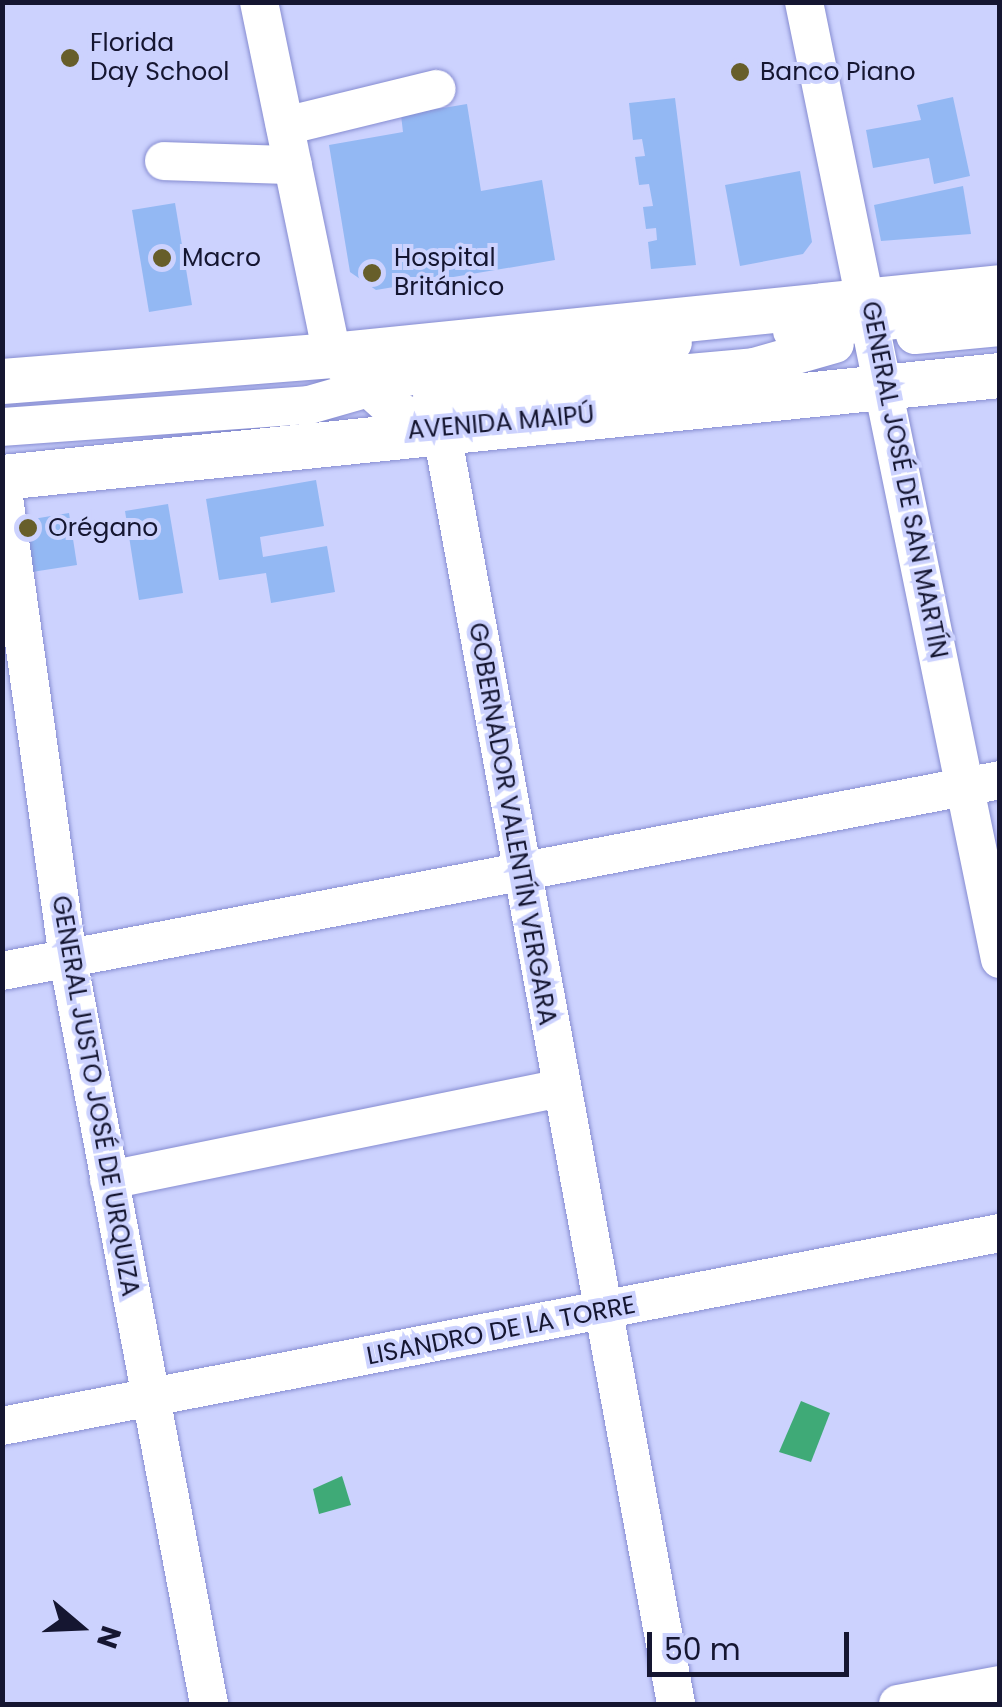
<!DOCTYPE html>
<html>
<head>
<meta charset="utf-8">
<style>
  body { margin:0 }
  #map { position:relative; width:1002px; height:1707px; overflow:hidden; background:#ccd2fe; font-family:Poppins,sans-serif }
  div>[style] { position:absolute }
  .water>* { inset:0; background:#3faa77 }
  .building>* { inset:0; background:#93b8f3 }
  .roads { filter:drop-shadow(0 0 2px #868cd1) drop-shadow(0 0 2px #868cd1) }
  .minor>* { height:38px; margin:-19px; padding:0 19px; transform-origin:19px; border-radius:19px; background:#fff }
  .major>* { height:45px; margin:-22.5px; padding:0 22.5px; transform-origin:22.5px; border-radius:22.5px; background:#fff }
  .dots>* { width:28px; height:28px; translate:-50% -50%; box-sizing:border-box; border:5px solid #ccd2fe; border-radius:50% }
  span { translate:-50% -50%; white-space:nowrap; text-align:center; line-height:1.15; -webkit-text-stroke:8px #ccd2fe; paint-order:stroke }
  .poi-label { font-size:25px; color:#151631 }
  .left { translate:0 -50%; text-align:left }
  .street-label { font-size:25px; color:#151631 }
  .frame { position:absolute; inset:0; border:5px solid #151631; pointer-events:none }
  .north { position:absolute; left:30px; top:1577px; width:100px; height:100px; -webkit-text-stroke:8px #ccd2fe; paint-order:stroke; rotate:109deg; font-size:28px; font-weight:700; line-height:40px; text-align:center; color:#151631 }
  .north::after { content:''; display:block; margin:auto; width:35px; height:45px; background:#151631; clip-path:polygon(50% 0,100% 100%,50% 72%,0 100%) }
  .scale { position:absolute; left:647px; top:1632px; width:202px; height:45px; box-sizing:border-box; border:5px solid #151631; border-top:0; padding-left:12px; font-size:30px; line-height:35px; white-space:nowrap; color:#151631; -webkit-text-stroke:8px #ccd2fe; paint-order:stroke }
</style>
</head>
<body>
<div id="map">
  <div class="water">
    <div style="clip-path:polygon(801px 1401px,830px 1413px,811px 1462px,779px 1452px)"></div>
    <div style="clip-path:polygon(342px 1476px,351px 1505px,319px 1514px,313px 1489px)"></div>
  </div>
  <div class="building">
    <div style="clip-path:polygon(953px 97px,970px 176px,934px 184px,929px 158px,873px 168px,866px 130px,921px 120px,917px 105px)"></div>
    <div style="clip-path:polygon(675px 98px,696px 265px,651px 269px,648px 242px,657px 240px,656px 228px,646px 229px,643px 207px,653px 206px,649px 184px,639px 185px,635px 157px,645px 156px,642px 139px,633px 140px,629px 103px)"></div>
    <div style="clip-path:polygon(467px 104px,481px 191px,542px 180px,555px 260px,376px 290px,350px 272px,329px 145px,403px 132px,401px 115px)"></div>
    <div style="clip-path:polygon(800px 171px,812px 242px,803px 254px,740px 266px,725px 185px)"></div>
    <div style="clip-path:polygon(963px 186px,971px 234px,881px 241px,874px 205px)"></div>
    <div style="clip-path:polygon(175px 203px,192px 305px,149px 312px,132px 210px)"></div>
    <div style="clip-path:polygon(316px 480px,324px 526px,260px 537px,263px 557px,327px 546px,335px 592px,271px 603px,266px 573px,219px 580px,206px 499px)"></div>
    <div style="clip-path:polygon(168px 504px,183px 593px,139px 600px,125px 511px)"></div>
    <div style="clip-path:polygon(69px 513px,77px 565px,19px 574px,13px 539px,27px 520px)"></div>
  </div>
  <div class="roads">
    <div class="minor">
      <div style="left:259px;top:2px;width:360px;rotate:78.3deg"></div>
      <div style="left:332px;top:355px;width:81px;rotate:42deg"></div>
      <div style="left:392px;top:409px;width:53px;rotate:21.2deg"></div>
      <div style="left:441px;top:428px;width:1297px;rotate:79.56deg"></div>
      <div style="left:804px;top:2px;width:977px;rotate:78.43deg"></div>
      <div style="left:285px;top:126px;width:156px;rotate:-13.7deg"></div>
      <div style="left:164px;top:161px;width:129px;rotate:1.8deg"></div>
      <div style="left:792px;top:331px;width:150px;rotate:-6.1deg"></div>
      <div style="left:915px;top:335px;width:85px;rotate:-5.4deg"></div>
      <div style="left:432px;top:396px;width:323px;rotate:-5.1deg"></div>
      <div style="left:754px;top:367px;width:84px;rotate:-15.9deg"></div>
      <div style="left:2px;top:427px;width:308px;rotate:-4.1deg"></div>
      <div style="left:309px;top:405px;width:141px;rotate:-16deg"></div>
      <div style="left:445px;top:366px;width:229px;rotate:-5.8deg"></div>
      <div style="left:2px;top:483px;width:481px;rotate:82.1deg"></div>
      <div style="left:68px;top:959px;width:758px;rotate:79.28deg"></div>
      <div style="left:2px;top:971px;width:1016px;rotate:-10.83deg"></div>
      <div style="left:109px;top:1180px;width:460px;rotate:-11.5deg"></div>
      <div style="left:2px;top:1426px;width:1016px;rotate:-10.95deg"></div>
      <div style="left:898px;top:1704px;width:104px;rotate:-10.6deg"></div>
    </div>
    <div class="major">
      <div style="left:2px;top:381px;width:331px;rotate:-4.5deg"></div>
      <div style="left:332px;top:355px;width:671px;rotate:-5.81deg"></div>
      <div style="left:2px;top:477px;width:1003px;rotate:-5.84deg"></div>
    </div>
  </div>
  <div class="dots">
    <div style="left:70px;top:58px;background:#675e2a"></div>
    <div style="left:740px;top:72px;background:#675e2a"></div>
    <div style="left:162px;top:258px;background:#675e2a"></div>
    <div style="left:372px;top:273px;background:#675e2a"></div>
    <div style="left:28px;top:528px;background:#675e2a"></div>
  </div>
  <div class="poi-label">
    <span class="left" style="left:90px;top:58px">Florida<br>Day School</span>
    <span class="left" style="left:760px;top:72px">Banco Piano</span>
    <span class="left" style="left:182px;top:258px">Macro</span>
    <span class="left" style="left:394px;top:273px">Hospital<br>Británico</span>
    <span class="left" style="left:48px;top:528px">Orégano</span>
  </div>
  <div class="street-label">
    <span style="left:501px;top:423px;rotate:-5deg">AVENIDA MAIPÚ</span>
    <span style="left:904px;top:480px;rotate:79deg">GENERAL JOSÉ DE SAN MARTÍN</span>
    <span style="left:512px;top:824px;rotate:80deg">GOBERNADOR VALENTÍN VERGARA</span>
    <span style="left:95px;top:1096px;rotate:80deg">GENERAL JUSTO JOSÉ DE URQUIZA</span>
    <span style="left:501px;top:1331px;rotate:-11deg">LISANDRO DE LA TORRE</span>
  </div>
  <div class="frame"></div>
  <div class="north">N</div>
  <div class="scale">50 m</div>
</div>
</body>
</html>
